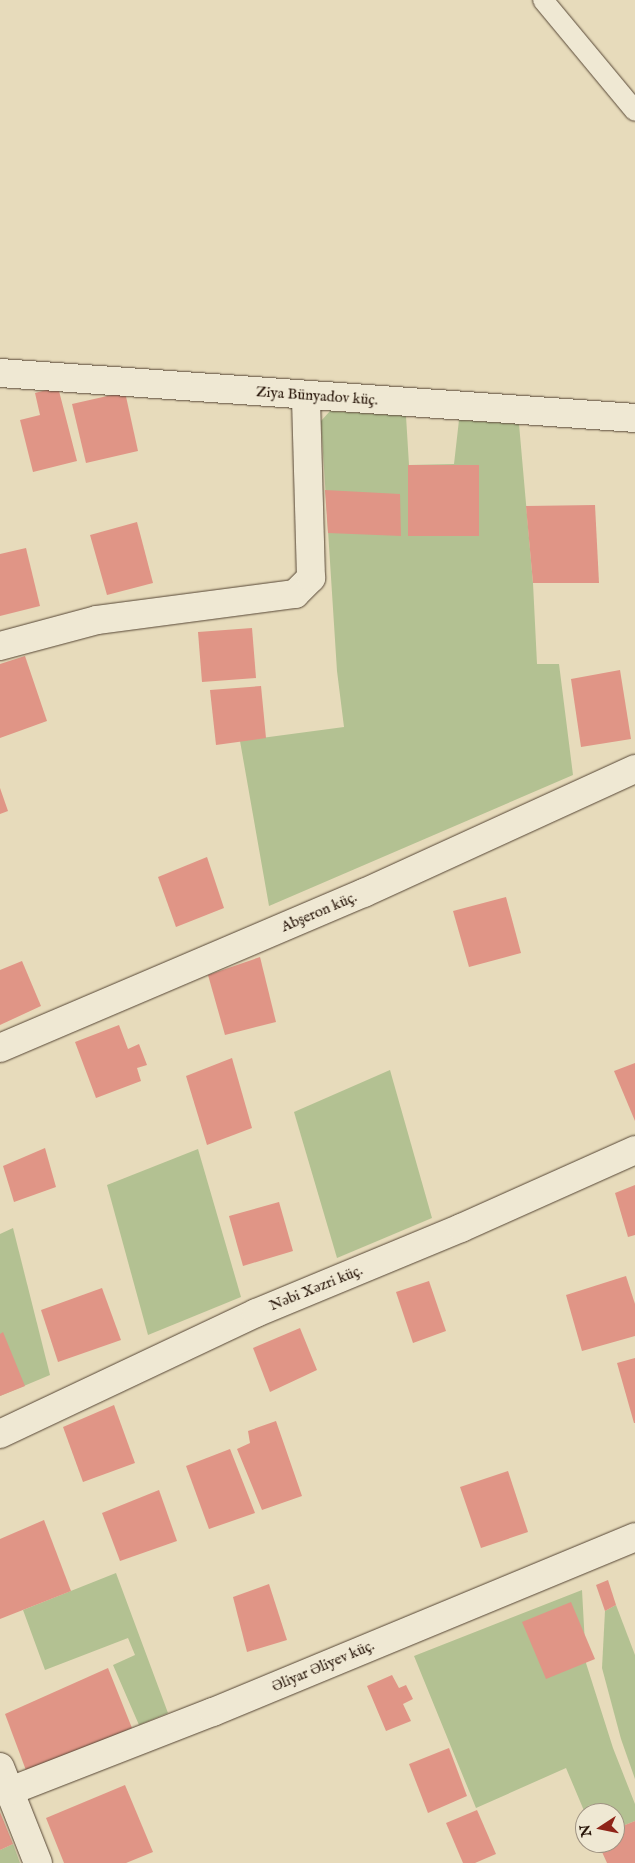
<!DOCTYPE html>
<html>
<head>
<meta charset="utf-8">
<style>
  body { margin:0 }
  #map { position:relative; width:635px; height:1863px; overflow:hidden; background:#e7dbbb; font-family:"IM FELL English",serif }
  div>[style] { position:absolute }
  .green>* { inset:0; background:#b3c192 }
  .building>* { inset:0; background:#e09586 }
  .roads { filter:drop-shadow(0 0 1px #564635) drop-shadow(0 0 1px #564635) }
  .lane>* { height:20px; margin:-10px; padding:0 10px; transform-origin:10px; border-radius:10px; background:#efe8d3 }
  .street>* { height:28px; margin:-14px; padding:0 14px; transform-origin:14px; border-radius:14px; background:#efe8d3 }
  span { translate:-50% -50%; white-space:nowrap; text-align:center; line-height:1.15; -webkit-text-stroke:4.5px #efe8d3; paint-order:stroke }
  .street-label { font-size:15px; color:#261408 }
  .north { position:absolute; left:575px; top:1803px; width:50px; height:50px; box-sizing:border-box; background:#efe8d3; border:1px solid #9f9382; border-radius:50%; rotate:259deg; font-size:14px; font-weight:700; line-height:20px; text-align:center; color:#261408 }
  .north::after { content:''; display:block; margin:auto; width:18px; height:22px; background:#8f2418; clip-path:polygon(50% 0,100% 100%,50% 72%,0 100%) }
</style>
</head>
<body>
<div id="map">
  <div class="green">
    <div style="clip-path:polygon(330px 411px,406px 416px,409px 465px,454px 464px,459px 420px,519px 424px,533px 583px,537px 664px,559px 664px,573px 775px,269px 906px,240px 741px,344px 727px,337px 671px,321px 421px)"></div>
    <div style="clip-path:polygon(390px 1070px,432px 1218px,337px 1258px,294px 1112px)"></div>
    <div style="clip-path:polygon(198px 1149px,241px 1297px,148px 1335px,107px 1185px)"></div>
    <div style="clip-path:polygon(13px 1228px,50px 1375px,0 1396px,0 1234px)"></div>
    <div style="clip-path:polygon(116px 1573px,168px 1713px,139px 1725px,113px 1665px,135px 1655px,128px 1638px,45px 1670px,23px 1610px)"></div>
    <div style="clip-path:polygon(582px 1590px,586px 1663px,613px 1748px,635px 1804px,635px 1821px,615px 1829px,615px 1813px,585px 1813px,566px 1768px,476px 1808px,414px 1656px)"></div>
    <div style="clip-path:polygon(616px 1605px,635px 1655px,635px 1779px,621px 1739px,602px 1668px,605px 1611px)"></div>
    <div style="clip-path:polygon(13px 1844px,20px 1863px,0 1863px,0 1850px)"></div>
  </div>
  <div class="building">
    <div style="clip-path:polygon(58px 387px,77px 461px,33px 472px,20px 420px,40px 415px,35px 393px)"></div>
    <div style="clip-path:polygon(125px 392px,138px 451px,86px 463px,72px 404px)"></div>
    <div style="clip-path:polygon(408px 465px,479px 465px,479px 536px,408px 536px)"></div>
    <div style="clip-path:polygon(325px 490px,400px 494px,401px 536px,328px 533px)"></div>
    <div style="clip-path:polygon(595px 505px,599px 583px,533px 583px,526px 506px)"></div>
    <div style="clip-path:polygon(137px 522px,153px 583px,107px 595px,90px 535px)"></div>
    <div style="clip-path:polygon(26px 548px,40px 606px,0 616px,0 554px)"></div>
    <div style="clip-path:polygon(252px 628px,256px 678px,202px 682px,198px 632px)"></div>
    <div style="clip-path:polygon(25px 656px,47px 721px,0 738px,0 664px)"></div>
    <div style="clip-path:polygon(620px 670px,631px 739px,581px 747px,571px 679px)"></div>
    <div style="clip-path:polygon(261px 686px,266px 738px,216px 745px,210px 690px)"></div>
    <div style="clip-path:polygon(0 788px,8px 811px,0 814px)"></div>
    <div style="clip-path:polygon(207px 857px,224px 908px,176px 927px,158px 877px)"></div>
    <div style="clip-path:polygon(506px 897px,521px 953px,469px 967px,453px 911px)"></div>
    <div style="clip-path:polygon(260px 957px,276px 1022px,225px 1035px,208px 975px)"></div>
    <div style="clip-path:polygon(22px 961px,41px 1006px,0 1025px,0 970px)"></div>
    <div style="clip-path:polygon(119px 1025px,128px 1049px,139px 1044px,147px 1065px,137px 1068px,141px 1081px,96px 1098px,75px 1042px)"></div>
    <div style="clip-path:polygon(232px 1058px,252px 1128px,207px 1145px,186px 1076px)"></div>
    <div style="clip-path:polygon(635px 1063px,635px 1121px,614px 1071px)"></div>
    <div style="clip-path:polygon(45px 1148px,56px 1187px,14px 1202px,3px 1166px)"></div>
    <div style="clip-path:polygon(635px 1185px,635px 1235px,628px 1237px,615px 1193px)"></div>
    <div style="clip-path:polygon(279px 1202px,293px 1251px,243px 1266px,229px 1216px)"></div>
    <div style="clip-path:polygon(626px 1276px,635px 1304px,635px 1336px,582px 1351px,566px 1295px)"></div>
    <div style="clip-path:polygon(429px 1281px,446px 1331px,413px 1343px,396px 1292px)"></div>
    <div style="clip-path:polygon(102px 1288px,121px 1340px,58px 1362px,41px 1310px)"></div>
    <div style="clip-path:polygon(300px 1328px,317px 1370px,270px 1392px,253px 1348px)"></div>
    <div style="clip-path:polygon(3px 1332px,25px 1386px,0 1396px,0 1334px)"></div>
    <div style="clip-path:polygon(635px 1358px,635px 1423px,634px 1423px,617px 1363px)"></div>
    <div style="clip-path:polygon(114px 1405px,135px 1463px,83px 1482px,63px 1427px)"></div>
    <div style="clip-path:polygon(276px 1421px,302px 1496px,262px 1510px,237px 1449px,250px 1443px,248px 1431px)"></div>
    <div style="clip-path:polygon(230px 1449px,255px 1513px,209px 1529px,186px 1466px)"></div>
    <div style="clip-path:polygon(508px 1471px,528px 1532px,481px 1548px,460px 1487px)"></div>
    <div style="clip-path:polygon(159px 1490px,177px 1541px,120px 1561px,102px 1513px)"></div>
    <div style="clip-path:polygon(44px 1520px,71px 1591px,0 1619px,0 1539px)"></div>
    <div style="clip-path:polygon(608px 1580px,616px 1605px,605px 1611px,596px 1585px)"></div>
    <div style="clip-path:polygon(269px 1584px,287px 1640px,247px 1652px,233px 1597px)"></div>
    <div style="clip-path:polygon(571px 1602px,595px 1659px,546px 1679px,522px 1622px)"></div>
    <div style="clip-path:polygon(108px 1668px,132px 1728px,27px 1773px,5px 1714px)"></div>
    <div style="clip-path:polygon(392px 1675px,399px 1688px,406px 1685px,413px 1699px,403px 1704px,411px 1721px,386px 1731px,367px 1686px)"></div>
    <div style="clip-path:polygon(449px 1748px,467px 1796px,428px 1813px,409px 1764px)"></div>
    <div style="clip-path:polygon(125px 1785px,153px 1852px,126px 1863px,64px 1863px,46px 1818px)"></div>
    <div style="clip-path:polygon(477px 1810px,496px 1854px,475px 1863px,463px 1863px,446px 1823px)"></div>
    <div style="clip-path:polygon(0 1812px,13px 1844px,0 1850px)"></div>
    <div style="clip-path:polygon(635px 1821px,635px 1863px,607px 1863px,598px 1843px,615px 1843px,615px 1829px)"></div>
  </div>
  <div class="roads">
    <div class="lane">
      <div style="left:543px;top:0;width:144px;rotate:50.3deg"></div>
    </div>
    <div class="street">
      <div style="left:0;top:373px;width:637px;rotate:4.05deg"></div>
      <div style="left:0;top:646px;width:100px;rotate:-15deg"></div>
      <div style="left:97px;top:620px;width:200px;rotate:-7.5deg"></div>
      <div style="left:295px;top:594px;width:23px;rotate:-45deg"></div>
      <div style="left:311px;top:578px;width:183px;rotate:-91.6deg"></div>
      <div style="left:0;top:1048px;width:396px;rotate:-23.1deg"></div>
      <div style="left:364px;top:893px;width:298px;rotate:-24.6deg"></div>
      <div style="left:0;top:1434px;width:283px;rotate:-25.3deg"></div>
      <div style="left:256px;top:1313px;width:222px;rotate:-22.5deg"></div>
      <div style="left:461px;top:1228px;width:191px;rotate:-24.1deg"></div>
      <div style="left:0;top:1767px;width:103px;rotate:68.4deg"></div>
      <div style="left:10px;top:1791px;width:218px;rotate:-21.3deg"></div>
      <div style="left:213px;top:1712px;width:457px;rotate:-22.5deg"></div>
    </div>
  </div>
  <div class="street-label">
    <span style="left:317px;top:396px;rotate:4deg">Ziya Bünyadov küç.</span>
    <span style="left:319px;top:912px;rotate:-23deg">Abşeron küç.</span>
    <span style="left:316px;top:1288px;rotate:-22deg">Nəbi Xəzri küç.</span>
    <span style="left:323px;top:1666px;rotate:-23deg">Əliyar Əliyev küç.</span>
  </div>
  <div class="north">N</div>
</div>
</body>
</html>
